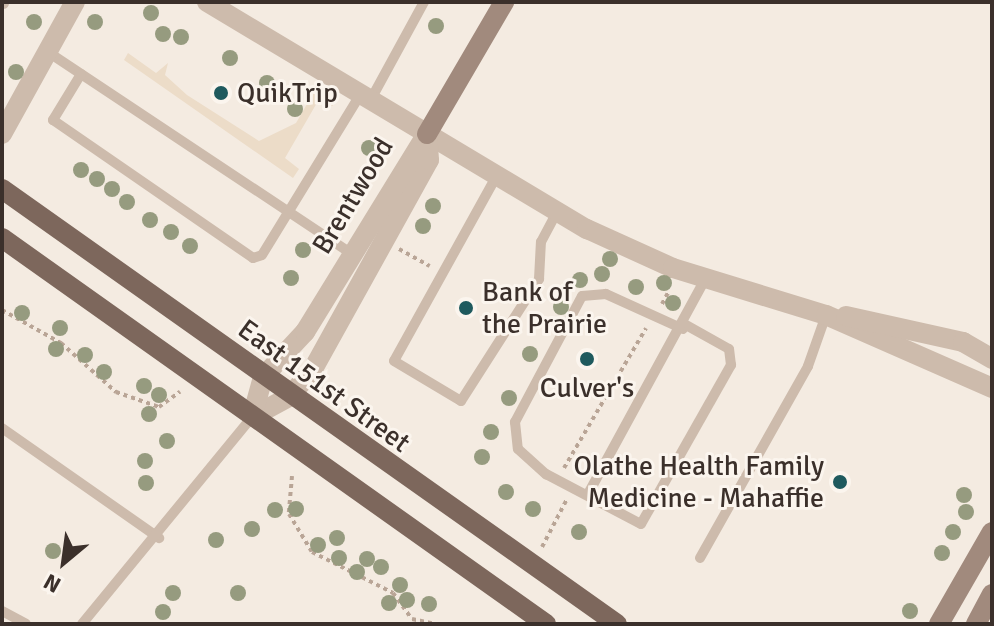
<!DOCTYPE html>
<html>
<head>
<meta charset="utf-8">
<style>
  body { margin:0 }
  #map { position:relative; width:994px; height:626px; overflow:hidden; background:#f4ebe1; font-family:Signika,sans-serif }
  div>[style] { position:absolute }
  .plaza>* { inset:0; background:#ecdcc8 }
  .path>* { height:4px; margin-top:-2px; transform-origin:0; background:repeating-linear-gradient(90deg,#b9a596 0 4px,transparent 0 8px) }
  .lane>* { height:10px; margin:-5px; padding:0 5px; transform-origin:5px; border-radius:5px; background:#cdbbac }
  .street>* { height:20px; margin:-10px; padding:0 10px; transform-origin:10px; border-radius:10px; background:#cdbbac }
  .secondary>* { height:20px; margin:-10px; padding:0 10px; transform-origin:10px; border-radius:10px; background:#a18a7d }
  .primary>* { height:20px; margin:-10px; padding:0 10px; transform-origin:10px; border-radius:10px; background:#7d675c }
  .trees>* { width:16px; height:16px; margin:-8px; border-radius:50%; background:#969b7f }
  .dots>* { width:22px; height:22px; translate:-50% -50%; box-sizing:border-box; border:4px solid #fbf5ee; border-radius:50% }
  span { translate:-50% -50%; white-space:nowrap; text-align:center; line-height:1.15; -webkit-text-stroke:6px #fbf5ee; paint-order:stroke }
  .poi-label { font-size:28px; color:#3b302b }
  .left { translate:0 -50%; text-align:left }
  .right { translate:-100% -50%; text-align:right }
  .street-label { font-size:28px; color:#3b302b }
  .frame { position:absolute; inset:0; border:4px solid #3b302b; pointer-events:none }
  .north { position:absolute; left:24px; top:522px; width:80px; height:80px; -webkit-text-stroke:6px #fbf5ee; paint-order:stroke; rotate:209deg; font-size:22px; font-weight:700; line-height:32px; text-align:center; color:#3b302b }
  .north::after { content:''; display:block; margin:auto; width:28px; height:36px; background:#3b302b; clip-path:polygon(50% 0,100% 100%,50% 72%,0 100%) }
</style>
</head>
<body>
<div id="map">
  <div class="plaza">
    <div style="clip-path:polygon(128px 53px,156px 73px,168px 63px,165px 75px,187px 95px,259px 141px,296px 123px,314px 92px,329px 101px,328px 93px,333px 106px,318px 101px,285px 158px,299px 169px,293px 178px,124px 60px)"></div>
  </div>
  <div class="path">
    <div style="left:399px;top:249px;width:35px;rotate:29deg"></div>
    <div style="left:662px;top:304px;width:15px;rotate:-62deg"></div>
    <div style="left:2px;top:310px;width:68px;rotate:29.2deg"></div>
    <div style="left:61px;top:343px;width:74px;rotate:41.7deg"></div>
    <div style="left:116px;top:392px;width:46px;rotate:19.2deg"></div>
    <div style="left:159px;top:407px;width:26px;rotate:-36deg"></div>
    <div style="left:564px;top:468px;width:162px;rotate:-59.6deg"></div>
    <div style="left:292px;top:476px;width:38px;rotate:95deg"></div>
    <div style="left:289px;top:514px;width:44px;rotate:58.8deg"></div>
    <div style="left:312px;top:552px;width:91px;rotate:26.8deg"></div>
    <div style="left:393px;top:593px;width:32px;rotate:54deg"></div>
    <div style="left:412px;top:619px;width:25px;rotate:12deg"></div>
    <div style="left:542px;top:547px;width:54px;rotate:-62.5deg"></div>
  </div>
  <div class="lane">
    <div style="left:3px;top:2px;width:2px;rotate:63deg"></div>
    <div style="left:48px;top:52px;width:364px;rotate:33.6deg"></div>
    <div style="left:81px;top:74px;width:54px;rotate:121.3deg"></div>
    <div style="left:53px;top:120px;width:243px;rotate:34.6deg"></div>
    <div style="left:253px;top:258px;width:9px;rotate:-18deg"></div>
    <div style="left:262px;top:255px;width:188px;rotate:-58.5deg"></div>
    <div style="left:370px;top:101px;width:113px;rotate:-61.4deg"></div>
    <div style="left:496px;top:177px;width:210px;rotate:119deg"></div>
    <div style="left:394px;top:361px;width:78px;rotate:30.8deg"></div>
    <div style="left:461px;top:401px;width:145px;rotate:-57.4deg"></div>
    <div style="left:539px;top:279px;width:37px;rotate:-87deg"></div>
    <div style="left:541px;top:242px;width:34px;rotate:-62deg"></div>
    <div style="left:683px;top:329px;width:85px;rotate:-155.6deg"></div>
    <div style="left:606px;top:294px;width:24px;rotate:175deg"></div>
    <div style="left:582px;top:296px;width:143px;rotate:118deg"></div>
    <div style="left:515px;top:422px;width:27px;rotate:84deg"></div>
    <div style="left:518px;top:449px;width:38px;rotate:42deg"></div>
    <div style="left:546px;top:474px;width:107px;rotate:27.8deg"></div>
    <div style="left:641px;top:524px;width:183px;rotate:-60.5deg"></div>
    <div style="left:731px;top:365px;width:16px;rotate:-97deg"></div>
    <div style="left:729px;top:349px;width:49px;rotate:-150.8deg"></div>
    <div style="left:2px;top:428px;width:192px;rotate:35deg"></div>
    <div style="left:588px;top:494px;width:246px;rotate:-61.4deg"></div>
    <div style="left:700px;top:558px;width:220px;rotate:-60.6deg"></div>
    <div style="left:808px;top:366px;width:54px;rotate:-70.6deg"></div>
    <div style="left:2px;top:611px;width:27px;rotate:28deg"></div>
    <div style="left:82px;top:624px;width:268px;rotate:-50.6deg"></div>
  </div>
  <div class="street">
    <div style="left:207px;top:2px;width:443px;rotate:30.9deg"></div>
    <div style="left:587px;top:229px;width:94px;rotate:24.4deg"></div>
    <div style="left:673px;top:268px;width:160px;rotate:17.1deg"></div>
    <div style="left:826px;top:315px;width:181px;rotate:23.7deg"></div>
    <div style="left:2px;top:134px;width:151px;rotate:-61.1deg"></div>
    <div style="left:846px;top:316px;width:120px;rotate:12.5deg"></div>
    <div style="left:963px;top:342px;width:34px;rotate:30deg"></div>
    <div style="left:252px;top:417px;width:42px;rotate:-28.4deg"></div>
    <div style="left:289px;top:397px;width:35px;rotate:-49deg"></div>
    <div style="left:312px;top:371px;width:241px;rotate:-61deg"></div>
    <div style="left:429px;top:160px;width:26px;rotate:-94deg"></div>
    <div style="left:252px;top:417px;width:41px;rotate:-74.6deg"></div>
    <div style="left:263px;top:377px;width:62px;rotate:-47deg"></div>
    <div style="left:305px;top:332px;width:233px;rotate:-58.4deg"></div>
  </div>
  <div class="secondary">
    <div style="left:427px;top:134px;width:153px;rotate:-59.7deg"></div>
    <div style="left:939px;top:624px;width:106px;rotate:-60.1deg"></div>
    <div style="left:976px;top:624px;width:34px;rotate:-62deg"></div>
  </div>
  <div class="primary">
    <div style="left:2px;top:189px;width:753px;rotate:35.27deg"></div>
    <div style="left:2px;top:238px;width:667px;rotate:35.36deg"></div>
  </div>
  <div class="trees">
    <div style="left:151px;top:13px"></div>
    <div style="left:34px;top:22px"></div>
    <div style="left:95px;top:22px"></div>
    <div style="left:436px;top:26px"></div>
    <div style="left:163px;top:34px"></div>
    <div style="left:181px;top:37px"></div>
    <div style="left:230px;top:58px"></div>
    <div style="left:16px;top:72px"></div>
    <div style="left:267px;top:83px"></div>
    <div style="left:295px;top:109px"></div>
    <div style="left:369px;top:148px"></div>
    <div style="left:81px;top:170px"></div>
    <div style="left:97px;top:179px"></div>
    <div style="left:112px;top:189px"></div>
    <div style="left:127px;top:202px"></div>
    <div style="left:433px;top:206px"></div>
    <div style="left:150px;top:220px"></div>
    <div style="left:423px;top:226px"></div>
    <div style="left:171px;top:232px"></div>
    <div style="left:190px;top:246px"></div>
    <div style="left:303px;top:250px"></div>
    <div style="left:610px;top:259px"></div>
    <div style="left:602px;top:274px"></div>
    <div style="left:291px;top:278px"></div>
    <div style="left:580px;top:280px"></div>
    <div style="left:664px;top:283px"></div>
    <div style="left:636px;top:287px"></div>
    <div style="left:673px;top:303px"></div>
    <div style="left:561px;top:307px"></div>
    <div style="left:22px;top:313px"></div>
    <div style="left:60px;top:328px"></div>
    <div style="left:56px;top:349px"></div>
    <div style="left:530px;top:354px"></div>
    <div style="left:85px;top:355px"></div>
    <div style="left:104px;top:372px"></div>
    <div style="left:144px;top:386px"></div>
    <div style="left:159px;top:395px"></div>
    <div style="left:509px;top:398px"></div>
    <div style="left:149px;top:414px"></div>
    <div style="left:491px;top:432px"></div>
    <div style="left:167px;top:441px"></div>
    <div style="left:482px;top:457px"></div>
    <div style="left:145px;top:461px"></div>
    <div style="left:146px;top:483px"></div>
    <div style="left:506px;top:492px"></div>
    <div style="left:964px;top:495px"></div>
    <div style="left:296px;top:509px"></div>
    <div style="left:533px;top:509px"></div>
    <div style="left:275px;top:510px"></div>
    <div style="left:966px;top:512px"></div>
    <div style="left:252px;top:529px"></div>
    <div style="left:579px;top:532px"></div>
    <div style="left:953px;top:532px"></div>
    <div style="left:337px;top:538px"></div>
    <div style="left:216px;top:540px"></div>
    <div style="left:318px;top:545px"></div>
    <div style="left:53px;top:551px"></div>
    <div style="left:942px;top:553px"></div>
    <div style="left:339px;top:558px"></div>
    <div style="left:367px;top:559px"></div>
    <div style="left:381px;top:567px"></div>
    <div style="left:357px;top:572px"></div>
    <div style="left:400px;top:585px"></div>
    <div style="left:173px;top:593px"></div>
    <div style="left:238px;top:593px"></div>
    <div style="left:407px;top:600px"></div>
    <div style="left:389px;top:603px"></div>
    <div style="left:429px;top:604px"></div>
    <div style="left:910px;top:611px"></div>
    <div style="left:163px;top:612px"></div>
  </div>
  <div class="dots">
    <div style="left:221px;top:93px;background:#1f5a5e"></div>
    <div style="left:466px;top:308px;background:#1f5a5e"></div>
    <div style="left:587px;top:359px;background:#1f5a5e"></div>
    <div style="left:840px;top:482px;background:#1f5a5e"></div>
  </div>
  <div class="poi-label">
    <span class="left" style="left:237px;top:93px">QuikTrip</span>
    <span class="left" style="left:482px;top:308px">Bank of<br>the Prairie</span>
    <span style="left:587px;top:388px">Culver's</span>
    <span class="right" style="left:824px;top:482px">Olathe Health Family<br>Medicine - Mahaffie</span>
  </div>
  <div class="street-label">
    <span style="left:353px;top:196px;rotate:-59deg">Brentwood</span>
    <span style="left:324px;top:386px;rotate:36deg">East 151st Street</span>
  </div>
  <div class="frame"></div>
  <div class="north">N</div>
</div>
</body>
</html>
